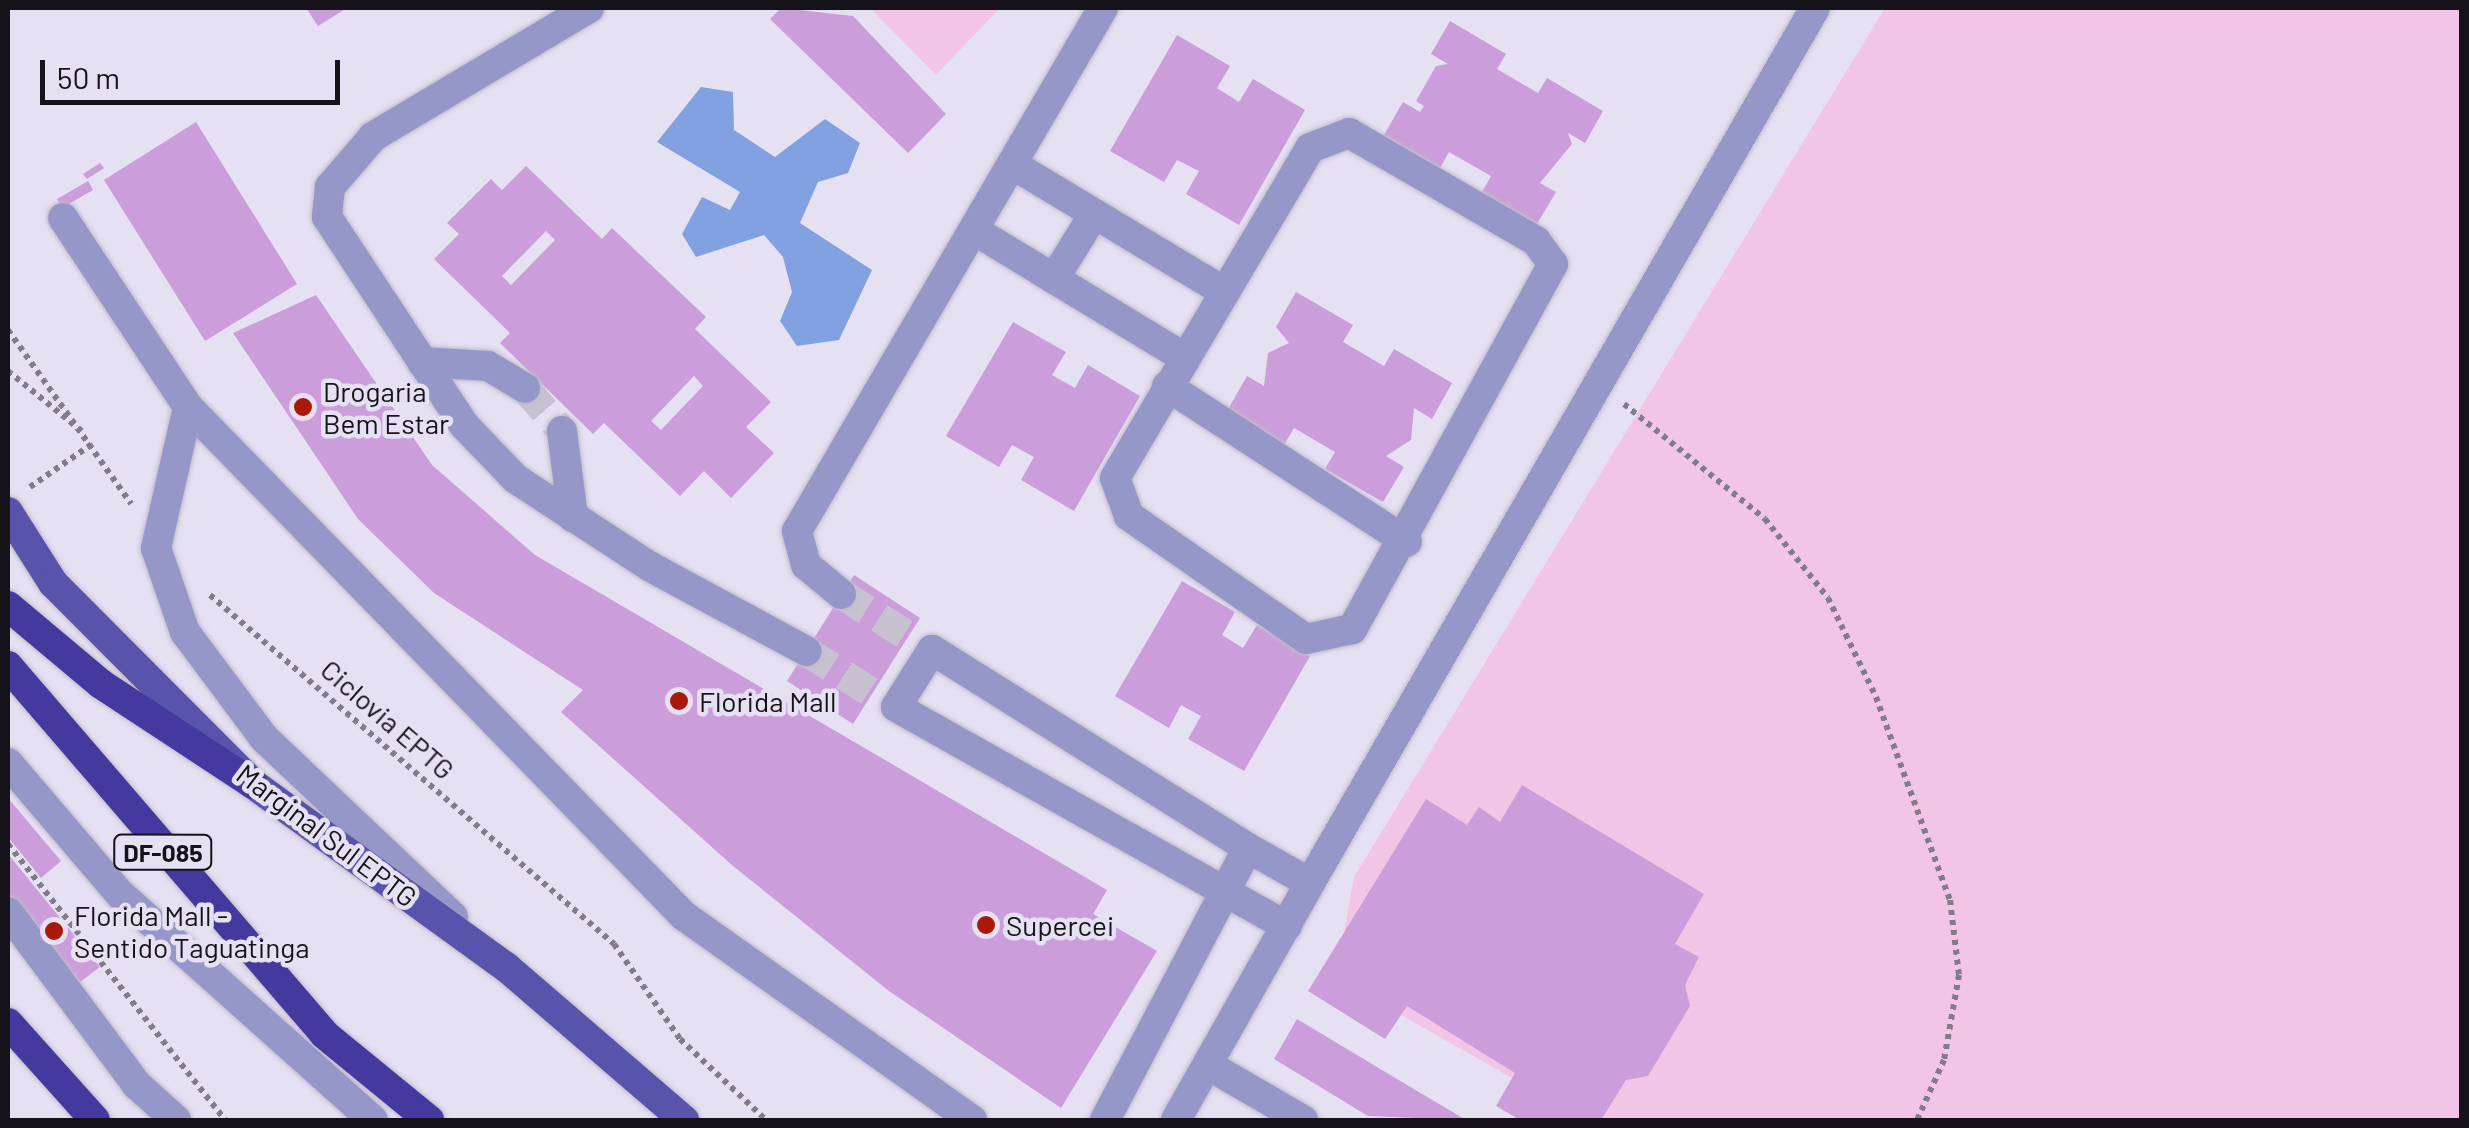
<!DOCTYPE html>
<html>
<head>
<meta charset="utf-8">
<style>
  body { margin:0 }
  #map { position:relative; width:2469px; height:1128px; overflow:hidden; background:#e6e0f3; font-family:Barlow,sans-serif }
  div>[style] { position:absolute }
  .green>* { inset:0; background:#f2c5e6 }
  .water>* { inset:0; background:#82a1e0 }
  .building>* { inset:0; background:#cb9dda }
  .minor-tunnel>* { height:30px; margin-top:-15px; transform-origin:0; background:repeating-linear-gradient(90deg,#c7c1d2 0 30px,transparent 0 45px) }
  .path>* { height:6px; margin-top:-3px; transform-origin:0; background:repeating-linear-gradient(90deg,#807c89 0 5px,transparent 0 10px) }
  .roads { filter:drop-shadow(0 0 2px #c0bbcc) drop-shadow(0 0 2px #c0bbcc) }
  .minor>* { height:30px; margin:-15px; padding:0 15px; transform-origin:15px; border-radius:15px; background:#9597c8 }
  .major>* { height:30px; margin:-15px; padding:0 15px; transform-origin:15px; border-radius:15px; background:#5854ab }
  .highway>* { height:30px; margin:-15px; padding:0 15px; transform-origin:15px; border-radius:15px; background:#44399f }
  .dots>* { width:28px; height:28px; translate:-50% -50%; box-sizing:border-box; border:5px solid #e6e0f3; border-radius:50% }
  span { translate:-50% -50%; white-space:nowrap; text-align:center; line-height:1.15; -webkit-text-stroke:9px #e6e0f3; paint-order:stroke }
  .shield-label span { padding:2px 8px; background:#e6e0f3; border:2px solid; border-radius:8px; -webkit-text-stroke-width:0 }
  .shield-label { font-size:25px; color:#151319; font-weight:700 }
  .poi-label { font-size:28px; color:#151319 }
  .left { translate:0 -50%; text-align:left }
  .street-label { font-size:28px; color:#151319 }
  .frame { position:absolute; inset:0; border:10px solid #151319; pointer-events:none }
  .scale { position:absolute; left:40px; top:60px; width:300px; height:45px; box-sizing:border-box; border:5px solid #151319; border-top:0; padding-left:12px; font-size:30px; line-height:35px; white-space:nowrap; color:#151319; -webkit-text-stroke:8px #e6e0f3; paint-order:stroke }
</style>
</head>
<body>
<div id="map">
  <div class="green">
    <div style="clip-path:polygon(870px 8px,1000px 8px,936px 75px)"></div>
    <div style="clip-path:polygon(1885px 8px,2461px 8px,2461px 1120px,1586px 1120px,1336px 978px,1354px 877px)"></div>
  </div>
  <div class="water">
    <div style="clip-path:polygon(701px 87px,733px 92px,734px 130px,775px 157px,825px 119px,860px 143px,848px 173px,818px 182px,800px 223px,872px 270px,839px 340px,797px 346px,780px 321px,792px 292px,783px 257px,764px 235px,696px 257px,682px 234px,702px 197px,730px 210px,740px 192px,657px 142px)"></div>
  </div>
  <div class="building">
    <div style="clip-path:polygon(306px 8px,347px 8px,318px 26px)"></div>
    <div style="clip-path:polygon(781px 8px,853px 16px,946px 114px,908px 153px,770px 19px)"></div>
    <div style="clip-path:polygon(1450px 21px,1506px 54px,1497px 69px,1538px 93px,1547px 78px,1603px 111px,1585px 143px,1568px 133px,1572px 144px,1540px 183px,1556px 192px,1537px 224px,1482px 192px,1491px 176px,1449px 152px,1440px 168px,1384px 135px,1403px 102px,1420px 112px,1424px 106px,1416px 101px,1436px 66px,1448px 64px,1431px 54px)"></div>
    <div style="clip-path:polygon(1177px 35px,1230px 66px,1217px 88px,1239px 102px,1253px 79px,1305px 110px,1239px 225px,1186px 194px,1199px 171px,1177px 160px,1164px 182px,1110px 151px)"></div>
    <div style="clip-path:polygon(196px 122px,297px 284px,205px 341px,104px 180px)"></div>
    <div style="clip-path:polygon(100px 163px,104px 168px,87px 179px,83px 174px)"></div>
    <div style="clip-path:polygon(evenodd,526px 166px,602px 239px,612px 228px,706px 317px,695px 329px,771px 402px,746px 427px,774px 453px,731px 498px,704px 471px,680px 496px,604px 423px,593px 434px,500px 343px,510px 333px,434px 259px,459px 234px,447px 223px,491px 179px,502px 190px,526px 166px,546px 231px,555px 240px,511px 285px,502px 276px,546px 231px,526px 166px,694px 376px,703px 386px,661px 430px,651px 421px,694px 376px)"></div>
    <div style="clip-path:polygon(88px 181px,93px 190px,62px 208px,57px 199px)"></div>
    <div style="clip-path:polygon(1296px 292px,1353px 325px,1343px 342px,1384px 366px,1394px 349px,1452px 383px,1432px 419px,1414px 408px,1411px 440px,1386px 456px,1404px 467px,1383px 502px,1325px 469px,1335px 452px,1294px 428px,1284px 445px,1227px 411px,1247px 376px,1264px 386px,1268px 353px,1289px 343px,1276px 327px)"></div>
    <div style="clip-path:polygon(316px 295px,432px 465px,535px 555px,1107px 890px,1093px 914px,1157px 951px,1061px 1108px,889px 991px,733px 866px,561px 712px,583px 690px,434px 593px,358px 519px,233px 333px)"></div>
    <div style="clip-path:polygon(1013px 322px,1066px 352px,1052px 375px,1075px 388px,1088px 365px,1140px 396px,1074px 511px,1021px 480px,1034px 457px,1012px 445px,999px 467px,946px 436px)"></div>
    <div style="clip-path:polygon(854px 575px,920px 618px,853px 724px,787px 681px)"></div>
    <div style="clip-path:polygon(1182px 581px,1235px 612px,1222px 635px,1243px 648px,1257px 625px,1310px 656px,1244px 771px,1188px 739px,1201px 716px,1181px 705px,1169px 728px,1115px 696px)"></div>
    <div style="clip-path:polygon(1522px 785px,1704px 894px,1675px 944px,1699px 957px,1685px 985px,1690px 1006px,1648px 1076px,1626px 1080px,1601px 1120px,1520px 1120px,1496px 1106px,1515px 1073px,1407px 1006px,1385px 1039px,1308px 991px,1426px 799px,1467px 825px,1479px 807px,1500px 822px)"></div>
    <div style="clip-path:polygon(8px 798px,61px 861px,41px 878px,8px 837px)"></div>
    <div style="clip-path:polygon(8px 854px,100px 967px,80px 982px,8px 895px)"></div>
    <div style="clip-path:polygon(1297px 1019px,1397px 1079px,1466px 1120px,1368px 1116px,1274px 1059px)"></div>
  </div>
  <div class="minor-tunnel">
    <div style="left:525px;top:388px;width:57px;rotate:49.3deg"></div>
    <div style="left:841px;top:594px;width:79px;rotate:32.1deg"></div>
    <div style="left:806px;top:651px;width:78px;rotate:32.5deg"></div>
  </div>
  <div class="path">
    <div style="left:8px;top:330px;width:213px;rotate:54.7deg"></div>
    <div style="left:8px;top:371px;width:98px;rotate:39.2deg"></div>
    <div style="left:1624px;top:404px;width:182px;rotate:39.2deg"></div>
    <div style="left:1765px;top:519px;width:101px;rotate:51.4deg"></div>
    <div style="left:1828px;top:598px;width:110px;rotate:64.1deg"></div>
    <div style="left:1876px;top:697px;width:216px;rotate:70deg"></div>
    <div style="left:1950px;top:900px;width:76px;rotate:83.2deg"></div>
    <div style="left:1959px;top:975px;width:86px;rotate:100deg"></div>
    <div style="left:1944px;top:1060px;width:66px;rotate:114.2deg"></div>
    <div style="left:30px;top:487px;width:79px;rotate:-34.7deg"></div>
    <div style="left:210px;top:595px;width:534px;rotate:40.82deg"></div>
    <div style="left:614px;top:944px;width:116px;rotate:55.2deg"></div>
    <div style="left:680px;top:1039px;width:118px;rotate:43.3deg"></div>
    <div style="left:8px;top:844px;width:351px;rotate:51.8deg"></div>
  </div>
  <div class="roads">
    <div class="minor">
      <div style="left:589px;top:8px;width:252px;rotate:149.2deg"></div>
      <div style="left:373px;top:137px;width:66px;rotate:130.7deg"></div>
      <div style="left:330px;top:187px;width:30px;rotate:96deg"></div>
      <div style="left:327px;top:217px;width:249px;rotate:56.6deg"></div>
      <div style="left:464px;top:425px;width:75px;rotate:46.1deg"></div>
      <div style="left:516px;top:479px;width:159px;rotate:33.2deg"></div>
      <div style="left:649px;top:566px;width:179px;rotate:28.4deg"></div>
      <div style="left:1349px;top:133px;width:216px;rotate:30deg"></div>
      <div style="left:1536px;top:241px;width:29px;rotate:54deg"></div>
      <div style="left:1553px;top:264px;width:417px;rotate:118.8deg"></div>
      <div style="left:1352px;top:629px;width:47px;rotate:167.7deg"></div>
      <div style="left:1306px;top:639px;width:216px;rotate:-145.2deg"></div>
      <div style="left:1129px;top:516px;width:40px;rotate:-110.2deg"></div>
      <div style="left:1115px;top:478px;width:383px;rotate:-59.4deg"></div>
      <div style="left:1310px;top:148px;width:42px;rotate:-21deg"></div>
      <div style="left:1015px;top:166px;width:240px;rotate:31deg"></div>
      <div style="left:63px;top:218px;width:227px;rotate:56.5deg"></div>
      <div style="left:188px;top:407px;width:711px;rotate:45.74deg"></div>
      <div style="left:684px;top:916px;width:353px;rotate:35.3deg"></div>
      <div style="left:977px;top:232px;width:241px;rotate:31.2deg"></div>
      <div style="left:1054px;top:279px;width:76px;rotate:-58.4deg"></div>
      <div style="left:422px;top:362px;width:66px;rotate:3.5deg"></div>
      <div style="left:488px;top:366px;width:43px;rotate:30.7deg"></div>
      <div style="left:1167px;top:386px;width:286px;rotate:33deg"></div>
      <div style="left:188px;top:407px;width:145px;rotate:102.8deg"></div>
      <div style="left:156px;top:548px;width:89px;rotate:71deg"></div>
      <div style="left:185px;top:632px;width:132px;rotate:53.3deg"></div>
      <div style="left:264px;top:738px;width:260px;rotate:43.4deg"></div>
      <div style="left:562px;top:431px;width:87px;rotate:82.7deg"></div>
      <div style="left:841px;top:594px;width:45px;rotate:-140.4deg"></div>
      <div style="left:806px;top:565px;width:35px;rotate:-105deg"></div>
      <div style="left:797px;top:531px;width:606px;rotate:-59.67deg"></div>
      <div style="left:8px;top:763px;width:172px;rotate:49.5deg"></div>
      <div style="left:120px;top:894px;width:339px;rotate:41.8deg"></div>
      <div style="left:1248px;top:848px;width:373px;rotate:-147.9deg"></div>
      <div style="left:932px;top:650px;width:67px;rotate:122.3deg"></div>
      <div style="left:896px;top:707px;width:448px;rotate:29.3deg"></div>
      <div style="left:1310px;top:883px;width:1010px;rotate:-60.01deg"></div>
      <div style="left:8px;top:912px;width:214px;rotate:53.3deg"></div>
      <div style="left:136px;top:1084px;width:54px;rotate:42deg"></div>
      <div style="left:1208px;top:1065px;width:110px;rotate:30.1deg"></div>
      <div style="left:1105px;top:1120px;width:307px;rotate:-62.3deg"></div>
      <div style="left:1248px;top:848px;width:71px;rotate:29.4deg"></div>
      <div style="left:1310px;top:883px;width:272px;rotate:119.5deg"></div>
    </div>
    <div class="major">
      <div style="left:8px;top:512px;width:84px;rotate:57.6deg"></div>
      <div style="left:53px;top:583px;width:284px;rotate:45.1deg"></div>
      <div style="left:253px;top:784px;width:312px;rotate:35.9deg"></div>
      <div style="left:506px;top:967px;width:235px;rotate:40.7deg"></div>
    </div>
    <div class="highway">
      <div style="left:8px;top:606px;width:121px;rotate:40deg"></div>
      <div style="left:101px;top:684px;width:182px;rotate:33.3deg"></div>
      <div style="left:8px;top:666px;width:485px;rotate:49.3deg"></div>
      <div style="left:324px;top:1034px;width:136px;rotate:39.3deg"></div>
      <div style="left:8px;top:1023px;width:130px;rotate:48.1deg"></div>
    </div>
  </div>
  <div class="dots">
    <div style="left:303px;top:407px;background:#a91808"></div>
    <div style="left:679px;top:701px;background:#a91808"></div>
    <div style="left:986px;top:925px;background:#a91808"></div>
    <div style="left:54px;top:931px;background:#a91808"></div>
  </div>
  <div class="shield-label">
    <span style="left:163px;top:852px">DF-085</span>
  </div>
  <div class="poi-label">
    <span class="left" style="left:323px;top:407px">Drogaria<br>Bem Estar</span>
    <span class="left" style="left:699px;top:701px">Florida Mall</span>
    <span class="left" style="left:74px;top:931px">Florida Mall -<br>Sentido Taguatinga</span>
    <span class="left" style="left:1006px;top:925px">Supercei</span>
  </div>
  <div class="street-label">
    <span style="left:388px;top:719px;rotate:41deg">Ciclovia EPTG</span>
    <span style="left:327px;top:835px;rotate:37deg">Marginal Sul EPTG</span>
  </div>
  <div class="frame"></div>
  <div class="scale">50 m</div>
</div>
</body>
</html>
